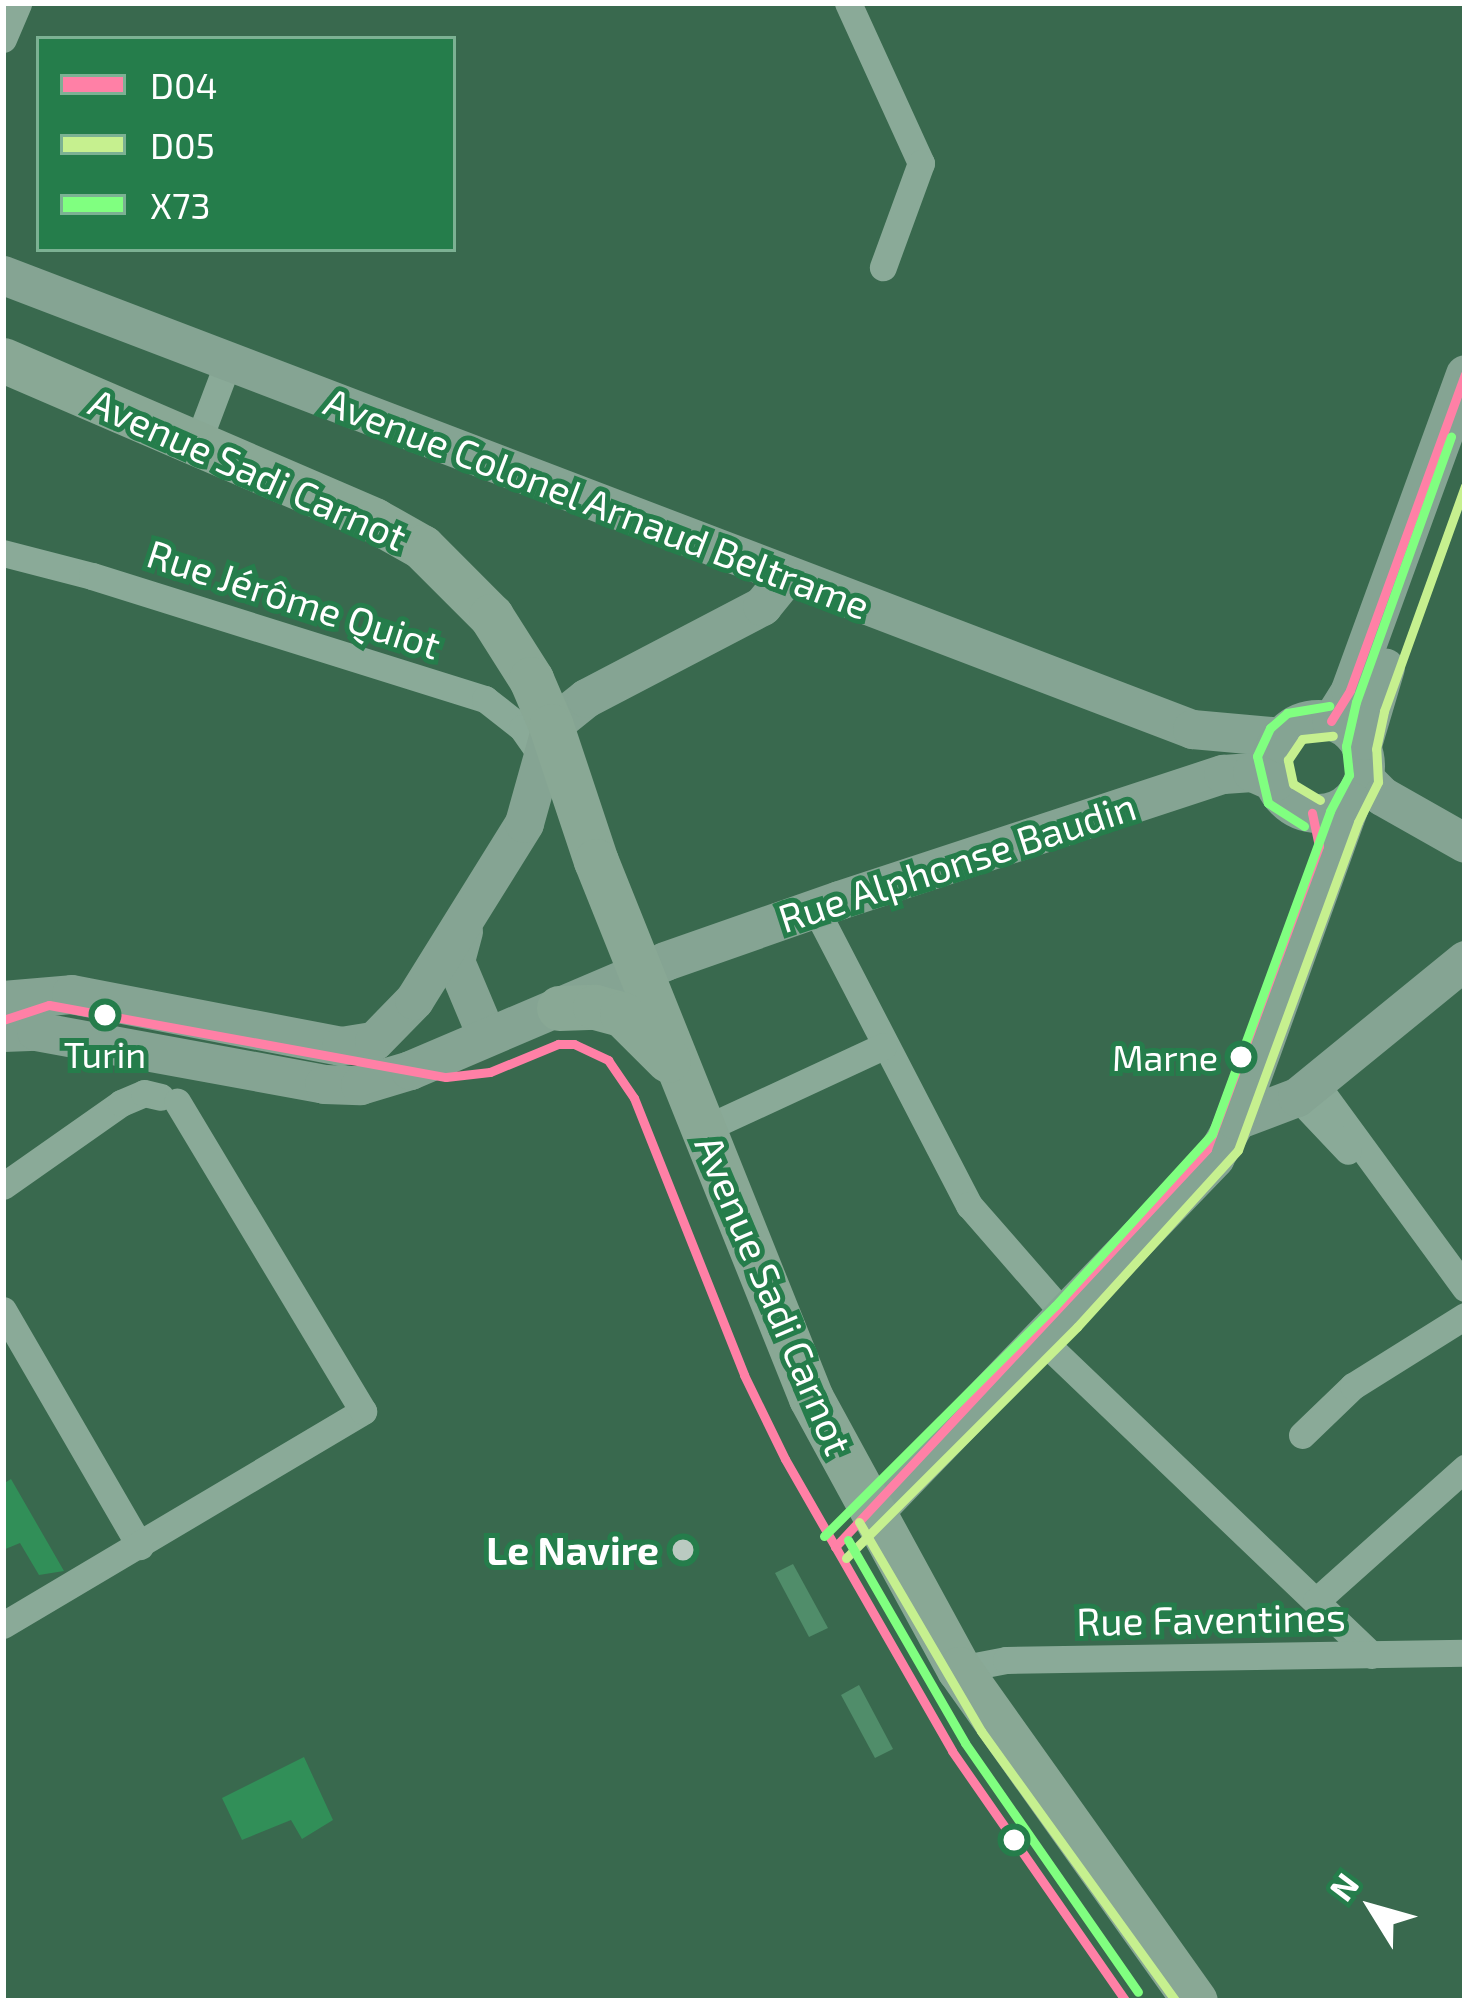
<!DOCTYPE html>
<html>
<head>
<meta charset="utf-8">
<style>
  body { margin:0 }
  #map { position:relative; width:1468px; height:2004px; overflow:hidden; background:#39694e; font-family:"Exo 2",sans-serif }
  div>[style] { position:absolute }
  .green>* { inset:0; background:#318f58 }
  .water>* { inset:0; background:#508d6a }
  .street>* { height:27px; margin:-13.5px; padding:0 13.5px; transform-origin:13.5px; border-radius:13.5px; background:#8aaa98 }
  .secondary>* { height:39px; margin:-19.5px; padding:0 19.5px; transform-origin:19.5px; border-radius:19.5px; background:#85a493 }
  .secondary>.ring { margin:-19.5px; padding:0; box-sizing:content-box; background:none; border:39px solid #85a493; border-radius:50% }
  .primary>* { height:45px; margin:-22.5px; padding:0 22.5px; transform-origin:22.5px; border-radius:22.5px; background:#89a895 }
  .bus-1>* { height:9px; margin:-4.5px; padding:0 4.5px; transform-origin:4.5px; border-radius:4.5px; background:#ff80a6 }
  .bus-2>* { height:9px; margin:-4.5px; padding:0 4.5px; transform-origin:4.5px; border-radius:4.5px; background:#c6f08f }
  .bus-3>* { height:9px; margin:-4.5px; padding:0 4.5px; transform-origin:4.5px; border-radius:4.5px; background:#80ff80 }
  .dots>* { width:33px; height:33px; translate:-50% -50%; box-sizing:border-box; border:6px solid #257d4b; border-radius:50% }
  span { translate:-50% -50%; white-space:nowrap; text-align:center; line-height:1.15; -webkit-text-stroke:10px #257d4b; paint-order:stroke }
  .bus-label { font-size:36px; color:#fff }
  .right { translate:-100% -50%; text-align:right }
  .street-label { font-size:39px; color:#fff }
  .poi-label { font-size:39px; color:#fff; font-weight:700 }
  .frame { position:absolute; inset:0; border:6px solid #fff; pointer-events:none }
  .legend { position:absolute; left:36px; top:36px; width:420px; height:216px; box-sizing:border-box; background:#257d4b; border:3px solid #7cb193; margin:0; padding:15px 21px; list-style:none; font-size:36px; color:#fff }
  .legend li { display:flex; align-items:center; gap:24px; height:60px }
  .legend b { width:60px; border:3px solid #7cb193 }
  .north { position:absolute; left:1312px; top:1848px; width:120px; height:120px; -webkit-text-stroke:9px #257d4b; paint-order:stroke; rotate:307deg; font-size:33px; font-weight:700; line-height:48px; text-align:center; color:#fff }
  .north::after { content:''; display:block; margin:auto; width:42px; height:54px; background:#fff; clip-path:polygon(50% 0,100% 100%,50% 72%,0 100%) }
</style>
</head>
<body>
<div id="map">
  <div class="green">
    <div style="clip-path:polygon(11px 1479px,64px 1571px,39px 1575px,20px 1543px,3px 1550px,3px 1484px)"></div>
    <div style="clip-path:polygon(304px 1757px,333px 1820px,302px 1839px,291px 1820px,242px 1840px,222px 1798px)"></div>
  </div>
  <div class="water">
    <div style="clip-path:polygon(793px 1564px,828px 1628px,809px 1637px,775px 1573px)"></div>
    <div style="clip-path:polygon(859px 1685px,893px 1749px,875px 1758px,841px 1695px)"></div>
  </div>
  <div class="street">
    <div style="left:848px;top:3px;width:176px;rotate:65.5deg"></div>
    <div style="left:921px;top:163px;width:111px;rotate:110.1deg"></div>
    <div style="left:3px;top:39px;width:39px;rotate:-67deg"></div>
    <div style="left:197px;top:444px;width:88px;rotate:-69.3deg"></div>
    <div style="left:3px;top:553px;width:92px;rotate:14.5deg"></div>
    <div style="left:92px;top:576px;width:412px;rotate:17.4deg"></div>
    <div style="left:485px;top:699px;width:47px;rotate:38.1deg"></div>
    <div style="left:522px;top:728px;width:33px;rotate:55deg"></div>
    <div style="left:815px;top:908px;width:335px;rotate:62.6deg"></div>
    <div style="left:969px;top:1205px;width:147px;rotate:48.9deg"></div>
    <div style="left:1315px;top:1083px;width:254px;rotate:53.8deg"></div>
    <div style="left:1297px;top:1097px;width:74px;rotate:46.6deg"></div>
    <div style="left:702px;top:1130px;width:200px;rotate:-24.8deg"></div>
    <div style="left:3px;top:1186px;width:144px;rotate:-35.1deg"></div>
    <div style="left:121px;top:1103px;width:25px;rotate:-23deg"></div>
    <div style="left:144px;top:1093px;width:17px;rotate:13deg"></div>
    <div style="left:3px;top:1310px;width:273px;rotate:59.9deg"></div>
    <div style="left:1042px;top:1340px;width:456px;rotate:43.7deg"></div>
    <div style="left:1302px;top:1435px;width:71px;rotate:-43.9deg"></div>
    <div style="left:1353px;top:1386px;width:132px;rotate:-32deg"></div>
    <div style="left:1316px;top:1601px;width:200px;rotate:-41.8deg"></div>
    <div style="left:3px;top:1625px;width:419px;rotate:-30.7deg"></div>
    <div style="left:363px;top:1411px;width:361px;rotate:-121deg"></div>
    <div style="left:959px;top:1669px;width:48px;rotate:-10.8deg"></div>
    <div style="left:1006px;top:1660px;width:459px;rotate:-0.9deg"></div>
  </div>
  <div class="secondary">
    <div style="left:3px;top:275px;width:1273px;rotate:20.9deg"></div>
    <div style="left:1192px;top:729px;width:90px;rotate:5.1deg"></div>
    <div class="ring" style="left:1271px;top:719px;width:55px;height:55px"></div>
    <div style="left:1331px;top:721px;width:36px;rotate:-58deg"></div>
    <div style="left:1350px;top:690px;width:336px;rotate:-70deg"></div>
    <div style="left:1361px;top:748px;width:84px;rotate:-73.5deg"></div>
    <div style="left:1364px;top:778px;width:25px;rotate:45deg"></div>
    <div style="left:1382px;top:796px;width:95px;rotate:29.5deg"></div>
    <div style="left:463px;top:931px;width:31px;rotate:105deg"></div>
    <div style="left:455px;top:961px;width:82px;rotate:67.2deg"></div>
    <div style="left:3px;top:1000px;width:68px;rotate:-5deg"></div>
    <div style="left:71px;top:994px;width:275px;rotate:10.9deg"></div>
    <div style="left:341px;top:1046px;width:33px;rotate:-9deg"></div>
    <div style="left:374px;top:1041px;width:57px;rotate:-45.7deg"></div>
    <div style="left:414px;top:1000px;width:208px;rotate:-58.1deg"></div>
    <div style="left:524px;top:823px;width:101px;rotate:-74.4deg"></div>
    <div style="left:551px;top:726px;width:45px;rotate:-38.7deg"></div>
    <div style="left:586px;top:698px;width:199px;rotate:-27.6deg"></div>
    <div style="left:762px;top:606px;width:40px;rotate:-51deg"></div>
    <div style="left:3px;top:1032px;width:33px;rotate:-2deg"></div>
    <div style="left:36px;top:1031px;width:293px;rotate:10.4deg"></div>
    <div style="left:324px;top:1084px;width:36px;rotate:2deg"></div>
    <div style="left:360px;top:1085px;width:52px;rotate:-16.7deg"></div>
    <div style="left:410px;top:1070px;width:277px;rotate:-23.1deg"></div>
    <div style="left:665px;top:961px;width:184px;rotate:-19.3deg"></div>
    <div style="left:839px;top:900px;width:404px;rotate:-18.2deg"></div>
    <div style="left:1223px;top:774px;width:29px;rotate:-4deg"></div>
    <div style="left:1252px;top:772px;width:24px;rotate:24deg"></div>
    <div style="left:1236px;top:1120px;width:65px;rotate:-20.7deg"></div>
    <div style="left:1297px;top:1097px;width:217px;rotate:-39.2deg"></div>
    <div style="left:872px;top:1514px;width:494px;rotate:-46.1deg"></div>
    <div style="left:1214px;top:1158px;width:44px;rotate:-59.9deg"></div>
    <div style="left:1236px;top:1120px;width:339px;rotate:-70.2deg"></div>
  </div>
  <div class="primary">
    <div style="left:3px;top:360px;width:404px;rotate:23.3deg"></div>
    <div style="left:374px;top:520px;width:55px;rotate:29.4deg"></div>
    <div style="left:422px;top:547px;width:98px;rotate:45deg"></div>
    <div style="left:491px;top:616px;width:75px;rotate:57.6deg"></div>
    <div style="left:531px;top:679px;width:51px;rotate:66.9deg"></div>
    <div style="left:551px;top:726px;width:142px;rotate:71.6deg"></div>
    <div style="left:596px;top:861px;width:578px;rotate:68.18deg"></div>
    <div style="left:811px;top:1398px;width:309px;rotate:61.4deg"></div>
    <div style="left:959px;top:1669px;width:407px;rotate:54.6deg"></div>
    <div style="left:559px;top:1008px;width:36px;rotate:-2deg"></div>
    <div style="left:595px;top:1007px;width:28px;rotate:15deg"></div>
    <div style="left:622px;top:1014px;width:65px;rotate:45deg"></div>
  </div>
  <div class="bus-1">
    <div style="left:1331px;top:721px;width:36px;rotate:-58deg"></div>
    <div style="left:1350px;top:690px;width:336px;rotate:-70deg"></div>
    <div style="left:3px;top:1020px;width:48px;rotate:-18.1deg"></div>
    <div style="left:49px;top:1005px;width:403px;rotate:10.3deg"></div>
    <div style="left:446px;top:1077px;width:44px;rotate:-6.5deg"></div>
    <div style="left:490px;top:1072px;width:74px;rotate:-22.4deg"></div>
    <div style="left:558px;top:1044px;width:16px"></div>
    <div style="left:574px;top:1044px;width:38px;rotate:25deg"></div>
    <div style="left:608px;top:1060px;width:46px;rotate:55.6deg"></div>
    <div style="left:634px;top:1098px;width:298px;rotate:68.3deg"></div>
    <div style="left:744px;top:1375px;width:93px;rotate:64deg"></div>
    <div style="left:785px;top:1459px;width:336px;rotate:60.2deg"></div>
    <div style="left:952px;top:1751px;width:305px;rotate:55.2deg"></div>
    <div style="left:835px;top:1547px;width:545px;rotate:-46.93deg"></div>
    <div style="left:1207px;top:1149px;width:323px;rotate:-69.7deg"></div>
    <div style="left:1319px;top:846px;width:34px;rotate:-102deg"></div>
  </div>
  <div class="bus-2">
    <div style="left:1320px;top:800px;width:31px;rotate:-149deg"></div>
    <div style="left:1293px;top:784px;width:25px;rotate:-102deg"></div>
    <div style="left:1288px;top:760px;width:25px;rotate:-56deg"></div>
    <div style="left:1302px;top:739px;width:31px;rotate:-6deg"></div>
    <div style="left:859px;top:1522px;width:242px;rotate:59.7deg"></div>
    <div style="left:981px;top:1731px;width:333px;rotate:54.2deg"></div>
    <div style="left:846px;top:1558px;width:327px;rotate:-45deg"></div>
    <div style="left:1077px;top:1327px;width:239px;rotate:-47.7deg"></div>
    <div style="left:1238px;top:1150px;width:349px;rotate:-69.9deg"></div>
    <div style="left:1358px;top:822px;width:45px;rotate:-63.4deg"></div>
    <div style="left:1378px;top:782px;width:33px;rotate:-93deg"></div>
    <div style="left:1376px;top:749px;width:39px;rotate:-78deg"></div>
    <div style="left:1384px;top:711px;width:239px;rotate:-70.2deg"></div>
  </div>
  <div class="bus-3">
    <div style="left:1304px;top:826px;width:43px;rotate:-147.4deg"></div>
    <div style="left:1268px;top:803px;width:48px;rotate:-103.2deg"></div>
    <div style="left:1257px;top:756px;width:31px;rotate:-65deg"></div>
    <div style="left:1270px;top:728px;width:23px;rotate:-41deg"></div>
    <div style="left:1287px;top:713px;width:43px;rotate:-9.5deg"></div>
    <div style="left:824px;top:1536px;width:326px;rotate:-44.9deg"></div>
    <div style="left:1055px;top:1306px;width:233px;rotate:-47.6deg"></div>
    <div style="left:1212px;top:1134px;width:344px;rotate:-69.9deg"></div>
    <div style="left:1330px;top:811px;width:41px;rotate:-62.2deg"></div>
    <div style="left:1349px;top:775px;width:29px;rotate:-96deg"></div>
    <div style="left:1346px;top:746px;width:45px;rotate:-77.2deg"></div>
    <div style="left:1356px;top:702px;width:282px;rotate:-70.3deg"></div>
    <div style="left:848px;top:1540px;width:234px;rotate:60deg"></div>
    <div style="left:965px;top:1743px;width:303px;rotate:55.2deg"></div>
  </div>
  <div class="dots">
    <div style="left:105px;top:1015px;background:#fff"></div>
    <div style="left:1241px;top:1057px;background:#fff"></div>
    <div style="left:683px;top:1550px;background:#bacac1"></div>
    <div style="left:1014px;top:1840px;background:#fff"></div>
  </div>
  <div class="bus-label">
    <span style="left:105px;top:1054px">Turin</span>
    <span class="right" style="left:1218px;top:1057px">Marne</span>
  </div>
  <div class="street-label">
    <span style="left:248px;top:469px;rotate:24deg">Avenue Sadi Carnot</span>
    <span style="left:597px;top:503px;rotate:21deg">Avenue Colonel Arnaud Beltrame</span>
    <span style="left:294px;top:599px;rotate:18deg">Rue Jérôme Quiot</span>
    <span style="left:957px;top:862px;rotate:-18deg">Rue Alphonse Baudin</span>
    <span style="left:774px;top:1295px;rotate:67deg">Avenue Sadi Carnot</span>
    <span style="left:1211px;top:1619px;rotate:-1deg">Rue Faventines</span>
  </div>
  <div class="poi-label">
    <span class="right" style="left:659px;top:1550px">Le Navire</span>
  </div>
  <div class="frame"></div>
  <ul class="legend">
  <li><b style="height:15px;background:#ff80a6"></b>D04</li>
  <li><b style="height:15px;background:#c6f08f"></b>D05</li>
  <li><b style="height:15px;background:#80ff80"></b>X73</li>
  </ul>
  <div class="north">N</div>
</div>
</body>
</html>
